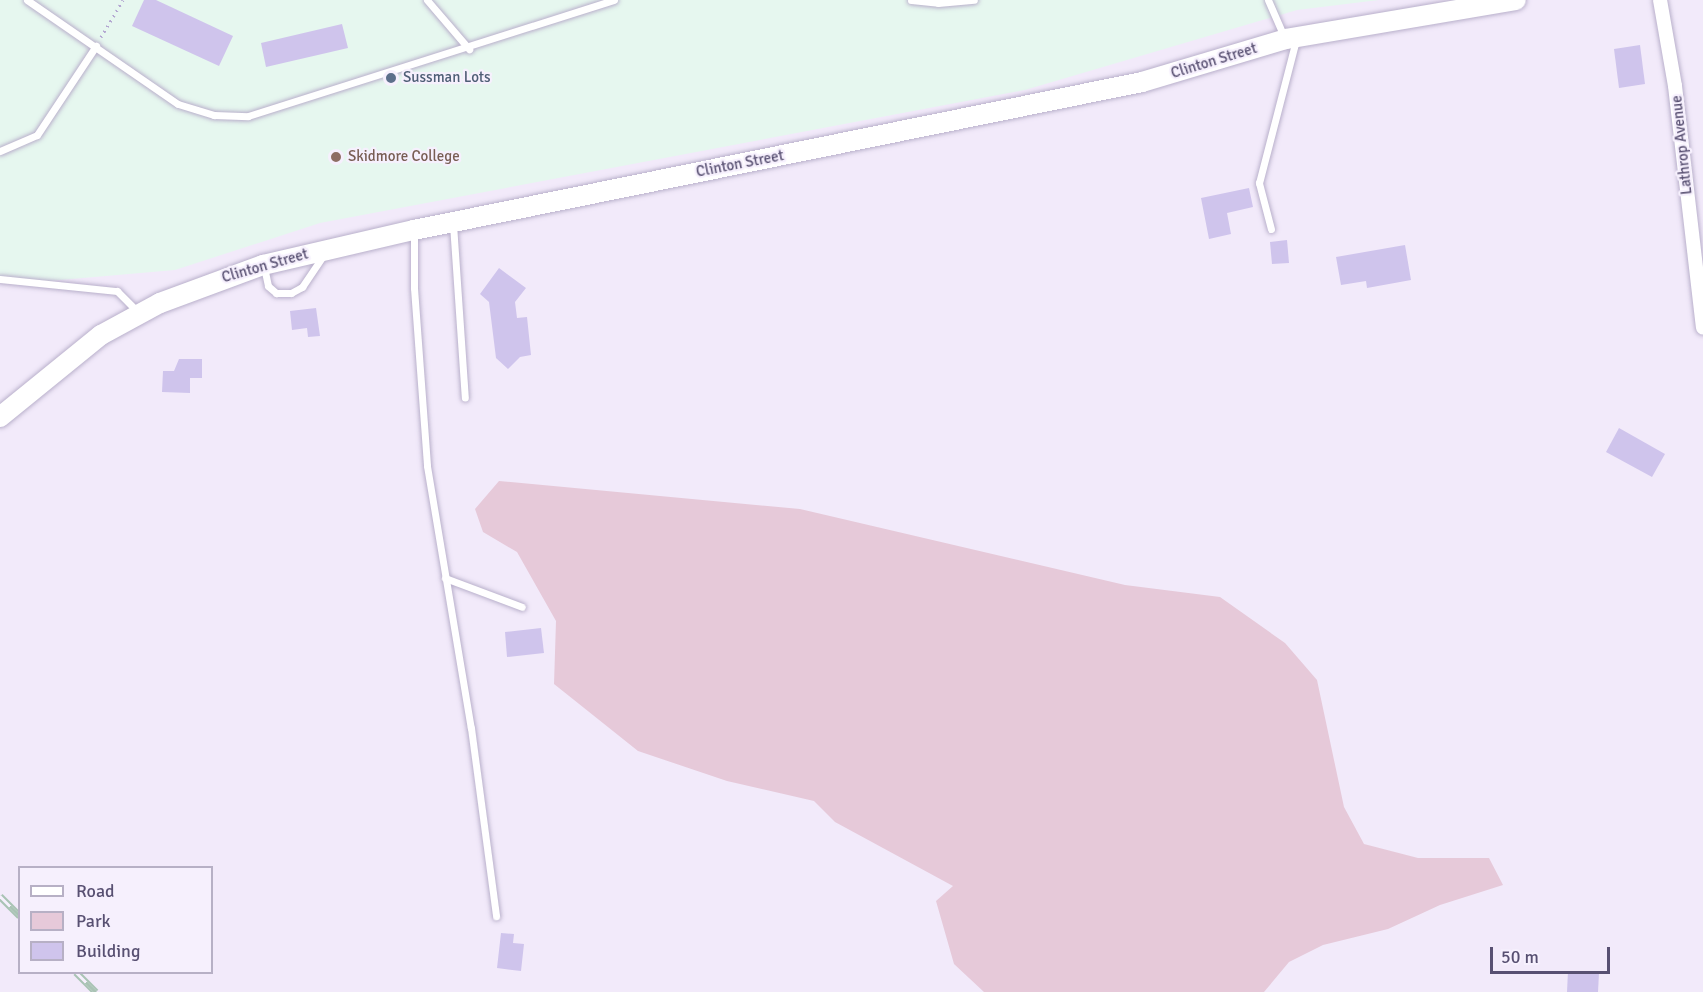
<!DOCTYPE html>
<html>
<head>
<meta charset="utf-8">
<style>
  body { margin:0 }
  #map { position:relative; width:1703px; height:992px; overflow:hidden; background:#f2eafa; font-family:Signika,sans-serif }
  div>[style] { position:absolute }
  .education>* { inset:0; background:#e6f7ef }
  .green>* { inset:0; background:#e6c9d9 }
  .building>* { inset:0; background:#cfc4ec }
  .path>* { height:3px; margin-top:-1.5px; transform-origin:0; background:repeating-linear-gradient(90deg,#b3a7d1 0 1.5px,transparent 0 6px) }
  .roads { filter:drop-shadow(0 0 2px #b9b0cb) drop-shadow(0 0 2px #b9b0cb) }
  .lane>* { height:7px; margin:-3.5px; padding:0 3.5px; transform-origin:3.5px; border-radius:3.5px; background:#fff }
  .street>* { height:14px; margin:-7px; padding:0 7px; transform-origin:7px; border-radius:7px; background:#fff }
  .secondary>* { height:20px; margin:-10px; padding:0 10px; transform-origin:10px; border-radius:10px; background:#fff }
  .rail>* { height:7px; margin-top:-3.5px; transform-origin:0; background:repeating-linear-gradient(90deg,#f6f0fd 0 14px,#a9c3b4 0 28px); box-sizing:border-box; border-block:2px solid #a9c3b4 }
  .dots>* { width:16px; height:16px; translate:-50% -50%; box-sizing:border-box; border:3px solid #f6f0fd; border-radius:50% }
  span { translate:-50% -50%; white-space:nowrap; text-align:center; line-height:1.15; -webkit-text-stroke:4.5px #f6f0fd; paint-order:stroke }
  .street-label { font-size:15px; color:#585072 }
  .service-label { font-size:15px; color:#4e5e75 }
  .left { translate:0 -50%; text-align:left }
  .education-label { font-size:15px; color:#785e54 }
  .legend { position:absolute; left:18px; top:866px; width:195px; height:108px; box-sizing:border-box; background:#f6f0fd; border:2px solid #b7b0c5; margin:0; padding:8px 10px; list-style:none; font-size:18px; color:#585072 }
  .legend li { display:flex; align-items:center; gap:12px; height:30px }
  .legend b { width:30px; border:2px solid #b7b0c5 }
  .scale { position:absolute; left:1490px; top:947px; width:120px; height:27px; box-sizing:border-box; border:3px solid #585072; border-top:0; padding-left:8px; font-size:18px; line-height:21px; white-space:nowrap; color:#585072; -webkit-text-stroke:4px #f6f0fd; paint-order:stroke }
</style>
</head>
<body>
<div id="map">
  <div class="education">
    <div style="clip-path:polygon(0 0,1379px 0,1297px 10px,1025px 90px,320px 223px,175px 270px,37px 282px,0 278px)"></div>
  </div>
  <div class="green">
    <div style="clip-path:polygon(499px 481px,800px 509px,1125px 585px,1220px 597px,1285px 643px,1317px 680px,1344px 807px,1364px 844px,1418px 858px,1489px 858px,1503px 885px,1440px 905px,1388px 929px,1323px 945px,1289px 962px,1264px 992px,984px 992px,954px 964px,936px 901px,953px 886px,835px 822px,814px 801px,727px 781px,638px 751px,554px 684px,556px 621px,517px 552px,483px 532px,475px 509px)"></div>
  </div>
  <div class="building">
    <div style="clip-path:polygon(144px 0,156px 0,233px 36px,219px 66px,132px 26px)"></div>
    <div style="clip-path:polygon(342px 24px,348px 48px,266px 67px,261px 43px)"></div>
    <div style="clip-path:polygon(1640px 45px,1645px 84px,1619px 88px,1614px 49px)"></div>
    <div style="clip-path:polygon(1249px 188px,1253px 207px,1227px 213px,1231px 234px,1209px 239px,1201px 198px)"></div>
    <div style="clip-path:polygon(1287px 240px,1289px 263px,1272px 264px,1270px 242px)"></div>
    <div style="clip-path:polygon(1405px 245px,1411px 280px,1367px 288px,1366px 281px,1341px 285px,1336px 257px)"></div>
    <div style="clip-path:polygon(499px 268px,526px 288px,515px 302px,517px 318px,527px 317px,531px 355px,520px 357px,508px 369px,496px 358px,489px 302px,480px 294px)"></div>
    <div style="clip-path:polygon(316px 308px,320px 336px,308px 337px,307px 328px,292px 330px,290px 311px)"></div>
    <div style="clip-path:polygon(179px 359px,202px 359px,202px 378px,190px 378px,190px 393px,162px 392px,163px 371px,174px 371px)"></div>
    <div style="clip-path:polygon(1619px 428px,1665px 454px,1652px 477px,1606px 452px)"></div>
    <div style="clip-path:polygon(541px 628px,544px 653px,507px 657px,505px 632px)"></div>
    <div style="clip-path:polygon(501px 933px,514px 934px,513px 943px,524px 944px,521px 971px,497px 968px)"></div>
    <div style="clip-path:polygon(1568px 971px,1599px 973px,1598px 992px,1567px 992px)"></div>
  </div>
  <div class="path">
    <div style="left:101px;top:37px;width:43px;rotate:-59.3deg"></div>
  </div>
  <div class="roads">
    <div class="lane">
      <div style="left:27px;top:0;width:183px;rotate:34.6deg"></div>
      <div style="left:178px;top:104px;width:38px;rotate:17deg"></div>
      <div style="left:214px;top:115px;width:34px;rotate:2deg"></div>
      <div style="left:248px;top:116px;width:384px;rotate:-17.6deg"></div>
      <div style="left:427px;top:0;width:65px;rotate:49.4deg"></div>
      <div style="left:911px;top:0;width:27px;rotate:6deg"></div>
      <div style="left:938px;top:3px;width:36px;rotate:-5deg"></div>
      <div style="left:1268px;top:0;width:43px;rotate:66.4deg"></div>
      <div style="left:0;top:151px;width:40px;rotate:-23.4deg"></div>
      <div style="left:37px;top:135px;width:107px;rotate:-56.5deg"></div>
      <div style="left:453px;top:224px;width:174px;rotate:86.1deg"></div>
      <div style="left:1271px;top:229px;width:48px;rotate:-104.6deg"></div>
      <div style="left:1259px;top:183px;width:148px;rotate:-75.5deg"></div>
      <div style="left:414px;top:231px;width:57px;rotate:90deg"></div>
      <div style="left:414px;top:288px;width:178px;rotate:85.8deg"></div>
      <div style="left:427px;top:466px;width:266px;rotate:80.5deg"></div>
      <div style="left:471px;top:728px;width:190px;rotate:82.4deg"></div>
      <div style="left:264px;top:267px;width:19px;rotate:78deg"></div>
      <div style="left:268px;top:286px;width:11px;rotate:41deg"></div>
      <div style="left:276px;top:293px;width:15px"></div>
      <div style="left:291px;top:293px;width:13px;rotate:-29deg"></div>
      <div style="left:302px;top:287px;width:40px;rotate:-56deg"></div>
      <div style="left:0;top:279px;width:118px;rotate:5.9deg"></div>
      <div style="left:117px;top:291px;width:30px;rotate:45deg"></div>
      <div style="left:445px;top:578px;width:82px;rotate:20.6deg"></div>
    </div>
    <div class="street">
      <div style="left:1660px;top:0;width:87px;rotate:80.1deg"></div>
      <div style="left:1675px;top:86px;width:243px;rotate:83.4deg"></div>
    </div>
    <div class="secondary">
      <div style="left:0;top:417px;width:130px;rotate:-39.1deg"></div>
      <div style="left:101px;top:335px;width:67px;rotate:-28.5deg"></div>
      <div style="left:160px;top:303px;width:110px;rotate:-20.3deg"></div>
      <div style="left:263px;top:265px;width:155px;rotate:-13.1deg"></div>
      <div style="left:414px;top:230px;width:743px;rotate:-11.49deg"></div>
      <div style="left:1142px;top:82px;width:150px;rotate:-16.6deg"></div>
      <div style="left:1286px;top:39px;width:233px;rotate:-9.6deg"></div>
    </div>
  </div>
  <div class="rail">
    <div style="left:0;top:896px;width:28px;rotate:45deg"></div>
    <div style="left:76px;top:972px;width:28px;rotate:45deg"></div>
  </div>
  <div class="dots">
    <div style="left:391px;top:78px;background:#5c6f8a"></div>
    <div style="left:336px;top:157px;background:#8d6e63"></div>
  </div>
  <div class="street-label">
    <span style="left:1214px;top:61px;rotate:-17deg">Clinton Street</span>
    <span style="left:1682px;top:145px;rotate:-96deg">Lathrop Avenue</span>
    <span style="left:740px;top:164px;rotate:-11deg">Clinton Street</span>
    <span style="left:265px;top:266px;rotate:-16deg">Clinton Street</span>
  </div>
  <div class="service-label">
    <span class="left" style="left:403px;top:78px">Sussman Lots</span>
  </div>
  <div class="education-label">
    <span class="left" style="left:348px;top:157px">Skidmore College</span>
  </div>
  <ul class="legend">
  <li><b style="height:8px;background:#fff"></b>Road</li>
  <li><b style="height:16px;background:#e6c9d9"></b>Park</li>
  <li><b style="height:16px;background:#cfc4ec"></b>Building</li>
  </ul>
  <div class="scale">50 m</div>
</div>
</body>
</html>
